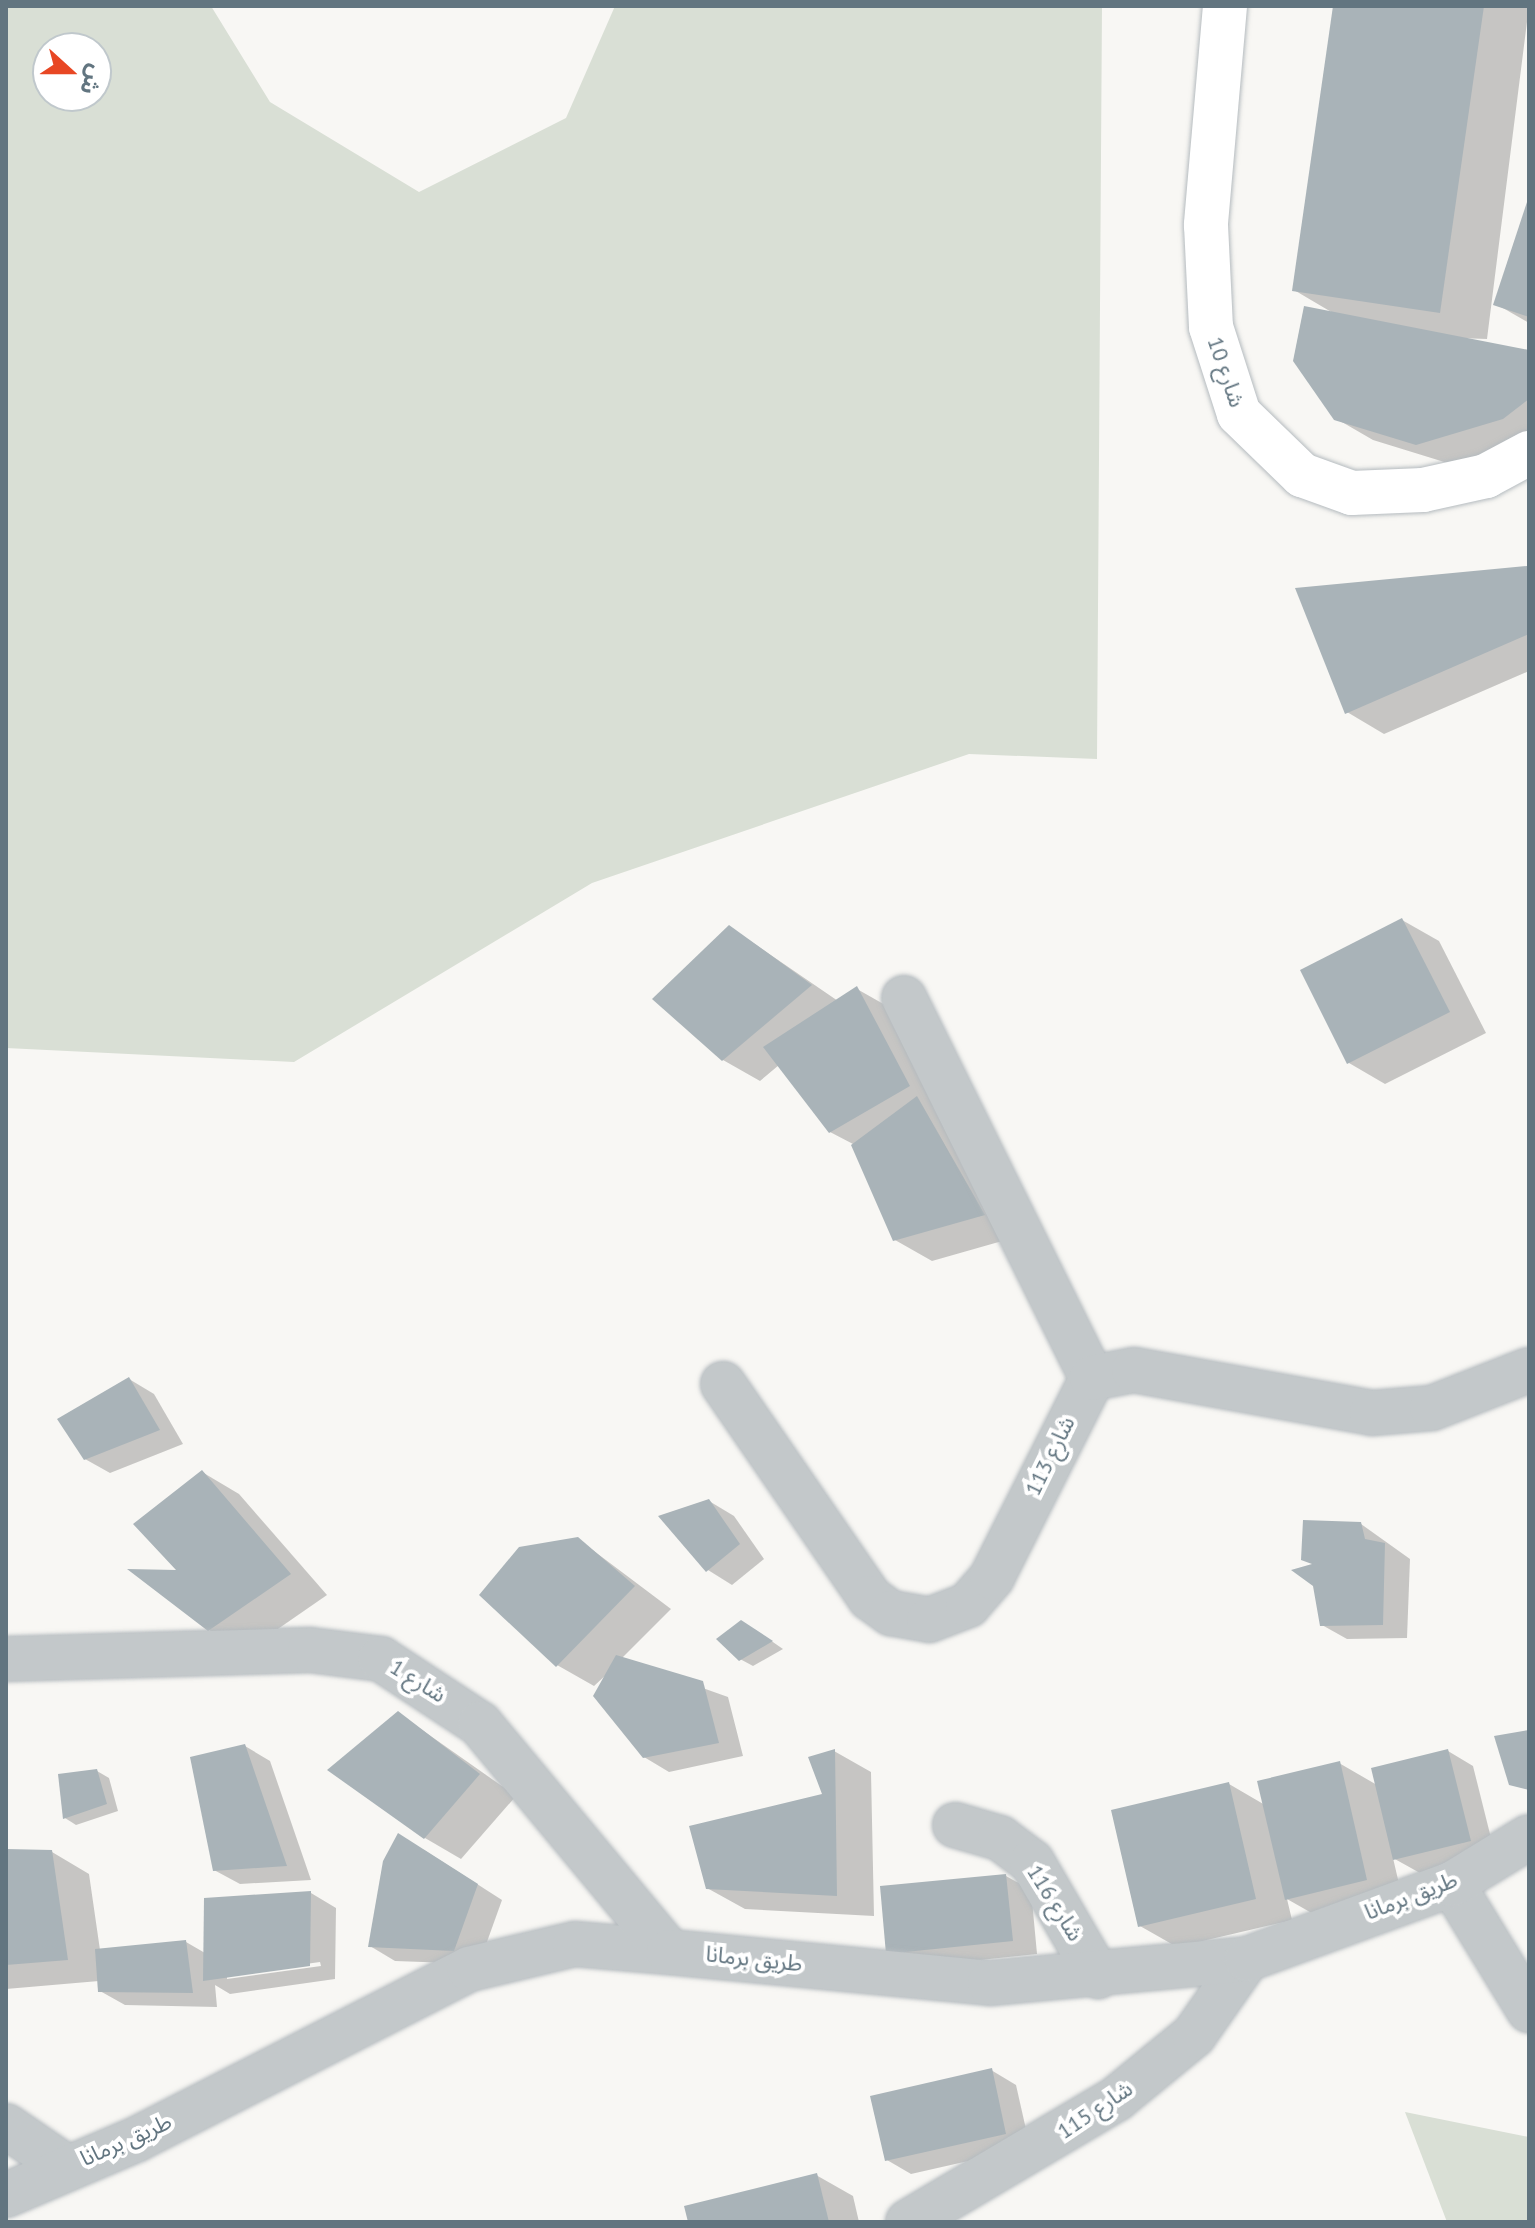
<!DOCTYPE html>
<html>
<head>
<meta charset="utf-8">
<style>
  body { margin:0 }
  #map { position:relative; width:1535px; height:2228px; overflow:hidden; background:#f8f7f4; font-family:"PT Sans","Noto Sans Arabic",sans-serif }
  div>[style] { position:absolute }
  .green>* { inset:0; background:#d9dfd5 }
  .shadow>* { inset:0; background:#0003 }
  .building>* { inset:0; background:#a9b3b8 }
  .roads { filter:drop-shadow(0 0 2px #b5bbbf) drop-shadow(0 0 2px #b5bbbf) }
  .minor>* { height:44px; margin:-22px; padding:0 22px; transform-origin:22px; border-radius:22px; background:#c3c8ca }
  .tertiary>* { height:44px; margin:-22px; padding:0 22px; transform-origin:22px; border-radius:22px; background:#c3c8ca }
  .secondary>* { height:44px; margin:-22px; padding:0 22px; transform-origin:22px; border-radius:22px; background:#fff }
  span { translate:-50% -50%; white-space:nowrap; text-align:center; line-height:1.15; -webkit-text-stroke:8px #fff; paint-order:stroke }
  .street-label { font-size:22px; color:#627580 }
  .frame { position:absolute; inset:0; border:8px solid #627580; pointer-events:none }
  .north { position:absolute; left:32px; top:32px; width:80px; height:80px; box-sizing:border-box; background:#fff; border:2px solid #c0c8cc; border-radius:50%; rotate:111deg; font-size:22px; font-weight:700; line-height:32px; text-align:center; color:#627580 }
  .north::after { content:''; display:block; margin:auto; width:28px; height:36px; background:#e84724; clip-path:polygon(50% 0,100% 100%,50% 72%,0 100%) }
</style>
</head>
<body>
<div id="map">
  <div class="green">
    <div style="clip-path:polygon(evenodd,6px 6px,211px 6px,270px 102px,419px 192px,566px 118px,615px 6px,1102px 6px,1097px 759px,969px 754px,592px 883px,294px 1062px,6px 1048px,6px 6px,48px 48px,96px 48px,96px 96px,48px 96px,48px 48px)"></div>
    <div style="clip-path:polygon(1405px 2112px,1529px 2137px,1529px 2222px,1447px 2222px)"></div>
  </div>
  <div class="shadow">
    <div style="clip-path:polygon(1335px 6px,1529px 6px,1487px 339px,1458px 338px,1529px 352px,1529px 443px,1454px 465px,1373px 440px,1335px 418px,1333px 313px,1294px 290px)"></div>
    <div style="clip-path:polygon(1529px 204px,1529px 323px,1496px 304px)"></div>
    <div style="clip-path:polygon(1527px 568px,1529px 671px,1384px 734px,1347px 712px)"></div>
    <div style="clip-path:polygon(1402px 920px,1439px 941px,1486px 1033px,1385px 1084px,1349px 1063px)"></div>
    <div style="clip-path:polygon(730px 927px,838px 1001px,857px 989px,894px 1010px,1020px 1236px,932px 1261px,895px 1240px,853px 1144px,830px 1132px,779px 1065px,760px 1081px,723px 1060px)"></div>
    <div style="clip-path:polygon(129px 1379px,154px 1394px,183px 1444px,110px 1473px,85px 1459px)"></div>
    <div style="clip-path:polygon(202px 1472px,239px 1494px,327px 1595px,246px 1651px,209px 1630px)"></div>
    <div style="clip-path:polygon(709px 1501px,734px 1516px,764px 1559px,732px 1585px,708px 1570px)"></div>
    <div style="clip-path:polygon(1361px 1524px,1410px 1559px,1407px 1638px,1347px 1639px,1322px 1625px,1315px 1565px)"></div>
    <div style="clip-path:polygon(578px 1539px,671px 1609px,621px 1659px,728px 1697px,743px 1756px,669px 1772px,644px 1757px,607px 1674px,594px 1686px,557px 1665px)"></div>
    <div style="clip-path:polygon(754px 1629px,783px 1649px,753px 1666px,740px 1659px)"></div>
    <div style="clip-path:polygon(398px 1713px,516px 1796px,461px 1859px,425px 1838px)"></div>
    <div style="clip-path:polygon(245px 1746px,270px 1761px,311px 1880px,240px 1884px,214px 1870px)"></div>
    <div style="clip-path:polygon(834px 1751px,871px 1772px,874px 1916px,745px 1909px,707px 1888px,825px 1795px)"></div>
    <div style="clip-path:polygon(1448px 1751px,1473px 1766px,1495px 1854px,1420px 1873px,1393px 1858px,1403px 1901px,1324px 1920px,1287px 1899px,1292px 1920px,1177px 1947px,1140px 1926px,1229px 1784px,1265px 1805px,1339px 1763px,1377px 1785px)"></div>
    <div style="clip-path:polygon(97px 1771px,109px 1778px,118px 1811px,76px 1825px,65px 1818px)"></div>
    <div style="clip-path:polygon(424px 1850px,502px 1900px,479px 1964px,395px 1961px,370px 1946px)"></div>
    <div style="clip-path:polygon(evenodd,6px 1851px,52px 1852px,89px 1874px,100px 1950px,186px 1942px,205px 1953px,206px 1900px,311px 1893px,336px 1908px,335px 1979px,230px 1994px,215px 1985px,217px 2007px,125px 2005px,100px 1991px,99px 1981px,6px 1989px,6px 1851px,320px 1962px,321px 1966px,227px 1979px,227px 1975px,320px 1962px)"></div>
    <div style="clip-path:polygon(1006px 1876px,1031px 1890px,1037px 1954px,913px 1967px,888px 1953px)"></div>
    <div style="clip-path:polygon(991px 2070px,1016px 2085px,1030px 2147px,911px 2174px,887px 2160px)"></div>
    <div style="clip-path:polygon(816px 2175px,853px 2196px,859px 2222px,691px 2222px)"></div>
  </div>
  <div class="building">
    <div style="clip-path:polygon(1333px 6px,1484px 6px,1440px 313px,1292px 291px)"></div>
    <div style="clip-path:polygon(1528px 199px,1529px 199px,1529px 317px,1493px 305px)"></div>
    <div style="clip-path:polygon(1304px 306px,1529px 350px,1529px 399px,1503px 419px,1416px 445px,1334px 420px,1293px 361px)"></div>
    <div style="clip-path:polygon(1527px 566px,1529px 634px,1345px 714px,1295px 588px)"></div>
    <div style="clip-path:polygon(1402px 918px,1450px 1012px,1347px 1064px,1300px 970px)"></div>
    <div style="clip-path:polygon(729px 925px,812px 985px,722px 1061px,652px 999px)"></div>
    <div style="clip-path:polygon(857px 986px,910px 1086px,829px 1133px,763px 1047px)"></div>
    <div style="clip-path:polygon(917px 1096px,985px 1215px,893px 1241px,851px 1145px)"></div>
    <div style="clip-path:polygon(129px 1377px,160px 1430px,84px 1460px,57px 1419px)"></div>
    <div style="clip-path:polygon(202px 1470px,291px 1574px,208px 1631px,127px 1569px,176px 1570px,133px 1524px)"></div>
    <div style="clip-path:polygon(709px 1499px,740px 1544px,706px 1572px,658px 1516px)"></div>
    <div style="clip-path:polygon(1303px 1520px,1361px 1522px,1365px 1539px,1385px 1543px,1383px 1625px,1320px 1626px,1313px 1586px,1291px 1570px,1312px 1564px,1301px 1560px)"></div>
    <div style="clip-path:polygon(578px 1537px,635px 1586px,556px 1667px,479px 1595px,519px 1547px)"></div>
    <div style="clip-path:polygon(741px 1620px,773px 1641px,739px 1661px,716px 1639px)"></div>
    <div style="clip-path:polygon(616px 1655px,703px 1681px,719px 1743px,643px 1758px,593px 1696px)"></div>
    <div style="clip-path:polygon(398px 1711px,480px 1774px,424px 1839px,327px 1770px)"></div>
    <div style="clip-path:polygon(1529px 1730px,1529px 1790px,1509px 1785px,1494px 1736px)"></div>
    <div style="clip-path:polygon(245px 1744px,287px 1866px,213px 1871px,190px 1757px)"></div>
    <div style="clip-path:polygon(835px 1749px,837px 1896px,706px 1889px,689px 1826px,822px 1794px,808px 1757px)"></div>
    <div style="clip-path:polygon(1448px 1749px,1471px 1841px,1393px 1860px,1371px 1768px)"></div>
    <div style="clip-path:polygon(1340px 1761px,1367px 1880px,1285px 1900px,1257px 1781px)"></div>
    <div style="clip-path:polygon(97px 1769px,107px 1804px,63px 1819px,58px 1774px)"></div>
    <div style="clip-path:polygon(1229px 1782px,1256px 1899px,1138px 1927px,1111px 1810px)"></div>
    <div style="clip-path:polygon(398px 1833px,478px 1884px,454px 1951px,368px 1947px,383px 1861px)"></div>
    <div style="clip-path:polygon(6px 1849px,52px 1850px,68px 1960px,6px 1965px)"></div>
    <div style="clip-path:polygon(1006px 1874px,1013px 1941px,886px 1954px,880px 1886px)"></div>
    <div style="clip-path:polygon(311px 1891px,310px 1966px,203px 1981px,204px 1898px)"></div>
    <div style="clip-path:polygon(186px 1940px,193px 1993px,98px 1992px,95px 1949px)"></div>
    <div style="clip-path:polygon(992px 2068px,1006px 2134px,885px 2161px,870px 2096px)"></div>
    <div style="clip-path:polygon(817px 2173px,829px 2222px,688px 2222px,684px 2206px)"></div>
  </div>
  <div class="roads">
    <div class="minor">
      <div style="left:904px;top:998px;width:424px;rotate:63.7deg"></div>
      <div style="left:723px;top:1384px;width:260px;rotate:55.5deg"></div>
      <div style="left:870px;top:1598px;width:26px;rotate:36deg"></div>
      <div style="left:891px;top:1613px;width:39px;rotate:10deg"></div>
      <div style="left:929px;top:1620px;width:42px;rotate:-21deg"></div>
      <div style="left:968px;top:1605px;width:37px;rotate:-49deg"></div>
      <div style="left:992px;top:1577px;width:223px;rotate:-63.3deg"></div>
      <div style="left:1092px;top:1378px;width:43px;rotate:-10.8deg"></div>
      <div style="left:1134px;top:1370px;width:242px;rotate:10.2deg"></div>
      <div style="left:1372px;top:1413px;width:60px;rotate:-4.8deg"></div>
      <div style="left:1432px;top:1408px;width:104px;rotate:-21.4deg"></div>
      <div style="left:955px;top:1825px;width:47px;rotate:16.1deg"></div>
      <div style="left:1000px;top:1838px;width:40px;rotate:37deg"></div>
      <div style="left:1032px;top:1862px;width:132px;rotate:59.9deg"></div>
      <div style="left:1452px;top:1884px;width:148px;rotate:58.6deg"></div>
      <div style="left:6px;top:2126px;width:73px;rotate:34.3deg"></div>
      <div style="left:6px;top:2195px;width:142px;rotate:-23.1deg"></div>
      <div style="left:137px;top:2139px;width:373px;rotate:-27.1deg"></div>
      <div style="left:469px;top:1969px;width:109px;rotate:-13.3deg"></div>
      <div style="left:575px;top:1944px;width:94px;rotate:4.9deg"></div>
      <div style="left:908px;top:2222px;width:242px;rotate:-30.6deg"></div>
      <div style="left:1116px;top:2099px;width:101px;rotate:-39.4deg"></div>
      <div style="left:1194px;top:2035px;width:93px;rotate:-55.1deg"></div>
    </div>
    <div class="tertiary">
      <div style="left:6px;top:1659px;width:304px;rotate:-1.7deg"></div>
      <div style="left:310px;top:1650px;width:72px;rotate:7.2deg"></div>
      <div style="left:381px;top:1659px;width:118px;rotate:33.3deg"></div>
      <div style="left:480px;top:1724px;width:296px;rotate:50.3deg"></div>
      <div style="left:669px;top:1952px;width:322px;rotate:5.5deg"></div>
      <div style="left:990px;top:1983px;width:258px;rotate:-5.3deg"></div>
      <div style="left:1247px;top:1959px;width:218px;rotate:-20.1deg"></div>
      <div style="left:1452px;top:1884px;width:90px;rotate:-31.4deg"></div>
    </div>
    <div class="secondary">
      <div style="left:1225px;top:6px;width:220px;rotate:95deg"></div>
      <div style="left:1206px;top:225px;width:102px;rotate:87.2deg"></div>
      <div style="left:1211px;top:327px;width:91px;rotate:72.2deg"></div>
      <div style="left:1239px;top:414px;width:88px;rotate:44.1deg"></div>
      <div style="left:1302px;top:475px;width:53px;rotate:19.8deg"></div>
      <div style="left:1352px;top:493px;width:71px;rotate:-2.4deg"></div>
      <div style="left:1423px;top:490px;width:65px;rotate:-12.5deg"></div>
      <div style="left:1486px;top:476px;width:49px;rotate:-28.1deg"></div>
    </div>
  </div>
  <div class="street-label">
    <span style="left:1226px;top:372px;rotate:71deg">شارع 10</span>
    <span style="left:1050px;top:1456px;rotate:-64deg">شارع 113</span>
    <span style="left:418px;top:1681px;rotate:32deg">شارع 1</span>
    <span style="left:1411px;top:1896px;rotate:-21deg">طريق برمانا</span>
    <span style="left:1055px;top:1903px;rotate:58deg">شارع 116</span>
    <span style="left:754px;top:1959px;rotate:6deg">طريق برمانا</span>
    <span style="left:1095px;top:2110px;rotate:-34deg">شارع 115</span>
    <span style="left:126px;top:2140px;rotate:-24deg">طريق برمانا</span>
  </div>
  <div class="frame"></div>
  <div class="north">ش</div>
</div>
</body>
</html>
